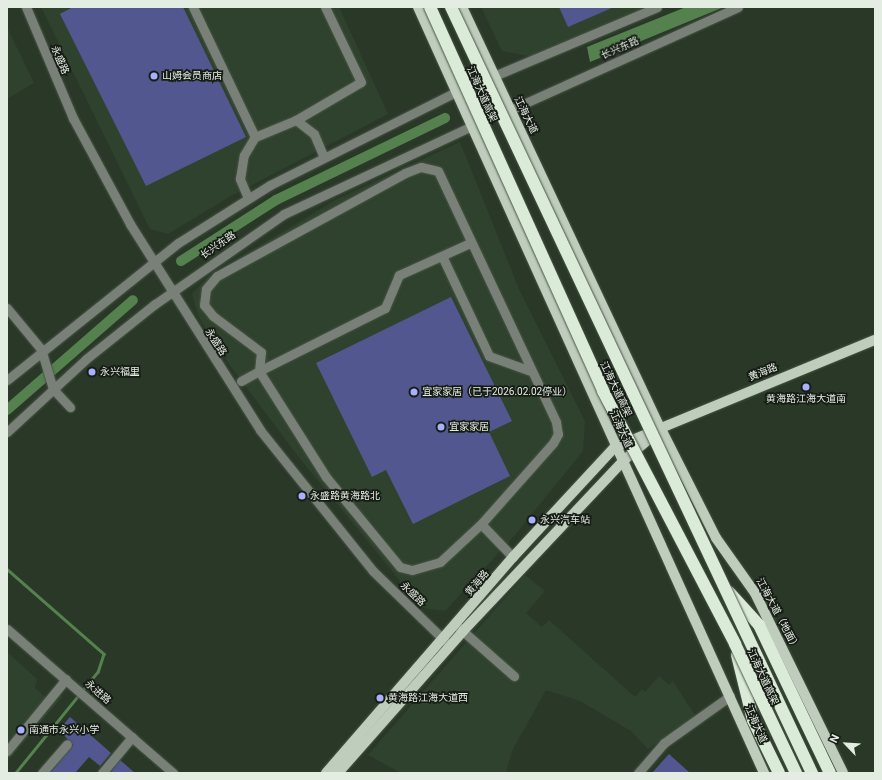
<!DOCTYPE html>
<html>
<head>
<meta charset="utf-8">
<style>
  body { margin:0 }
  #map { position:relative; width:882px; height:780px; overflow:hidden; background:#2a3828; font-family:Roboto,"Noto Sans SC",sans-serif }
  div>[style] { position:absolute }
  .built>* { inset:0; background:#2f422d }
  .water>* { inset:0; background:#55814f }
  .stream>* { height:2.5px; margin:-1.25px; padding:0 1.25px; transform-origin:1.25px; border-radius:1.25px; background:#55814f }
  .canal>* { height:10px; margin:-5px; padding:0 5px; transform-origin:5px; border-radius:5px; background:#55814f }
  .building>* { inset:0; background:#52588f }
  .roads { filter:drop-shadow(0 0 1px #485546) drop-shadow(0 0 1px #485546) }
  .minor>* { height:9px; margin:-4.5px; padding:0 4.5px; transform-origin:4.5px; border-radius:4.5px; background:#798078 }
  .major>* { height:10px; margin:-5px; padding:0 5px; transform-origin:5px; border-radius:5px; background:#bfcdbc }
  .highway>* { height:12px; margin:-6px; padding:0 6px; transform-origin:6px; border-radius:6px; background:#daebd7 }
  .bridges { filter:drop-shadow(0 0 1px #485546) drop-shadow(0 0 1px #485546) }
  .highway-bridge>* { height:12px; margin:-6px; padding:0 6px; transform-origin:6px; border-radius:6px; background:#daebd7 }
  .dots>* { width:11px; height:11px; translate:-50% -50%; box-sizing:border-box; border:2px solid #171d16; border-radius:50% }
  span { translate:-50% -50%; white-space:nowrap; text-align:center; line-height:1.15; -webkit-text-stroke:3.5px #171d16; paint-order:stroke }
  .street-label { font-size:10px; color:#e4ede2 }
  .poi-label { font-size:10px; color:#e4ede2 }
  .left { translate:0 -50%; text-align:left }
  .frame { position:absolute; inset:0; border:8px solid #e4ede2; pointer-events:none }
  .north { position:absolute; left:826px; top:724px; width:40px; height:40px; -webkit-text-stroke:3px #171d16; paint-order:stroke; rotate:295deg; font-size:11px; font-weight:700; line-height:16px; text-align:center; color:#e4ede2 }
  .north::after { content:''; display:block; margin:auto; width:14px; height:18px; background:#e4ede2; clip-path:polygon(50% 0,100% 100%,50% 72%,0 100%) }
</style>
</head>
<body>
<div id="map">
  <div class="built">
    <div style="clip-path:polygon(41px 7px,339px 7px,388px 114px,231px 196px,168px 234px,150px 229px)"></div>
    <div style="clip-path:polygon(481px 7px,650px 7px,534px 57px,502px 51px)"></div>
    <div style="clip-path:polygon(7px 27px,34px 83px,7px 99px)"></div>
    <div style="clip-path:polygon(460px 142px,519px 289px,585px 421px,583px 451px,515px 535px,445px 611px,422px 608px,297px 455px,229px 364px,198px 316px,192px 294px,208px 277px,337px 199px)"></div>
    <div style="clip-path:polygon(525px 575px,545px 591px,526px 613px,542px 627px,549px 620px,635px 697px,642px 689px,645px 692px,659px 676px,669px 685px,673px 681px,696px 717px,648px 749px,631px 731px,580px 701px,546px 690px,512px 751px,506px 773px,401px 773px,368px 755px)"></div>
    <div style="clip-path:polygon(7px 652px,37px 679px,35px 688px,45px 697px,54px 690px,62px 697px,7px 762px)"></div>
  </div>
  <div class="water">
    <div style="clip-path:polygon(686px 7px,724px 7px,590px 62px,587px 47px)"></div>
  </div>
  <div class="stream">
    <div style="left:7px;top:569px;width:129px;rotate:41.2deg"></div>
    <div style="left:104px;top:654px;width:19px;rotate:108deg"></div>
    <div style="left:98px;top:672px;width:130px;rotate:129.1deg"></div>
  </div>
  <div class="canal">
    <div style="left:181px;top:261px;width:113px;rotate:-32.7deg"></div>
    <div style="left:276px;top:200px;width:188px;rotate:-25.9deg"></div>
    <div style="left:7px;top:410px;width:167px;rotate:-41.1deg"></div>
  </div>
  <div class="building">
    <div style="clip-path:polygon(73px 7px,183px 7px,246px 137px,146px 186px,60px 14px)"></div>
    <div style="clip-path:polygon(559px 7px,614px 7px,568px 27px)"></div>
    <div style="clip-path:polygon(451px 297px,512px 421px,489px 432px,510px 476px,413px 524px,386px 470px,372px 477px,316px 363px)"></div>
    <div style="clip-path:polygon(70px 717px,111px 753px,100px 766px,89px 757px,75px 773px,50px 773px,73px 745px,59px 730px)"></div>
    <div style="clip-path:polygon(669px 754px,690px 773px,652px 773px)"></div>
    <div style="clip-path:polygon(120px 760px,135px 773px,110px 773px)"></div>
  </div>
  <div class="roads">
    <div class="minor">
      <div style="left:26px;top:7px;width:121px;rotate:67.1deg"></div>
      <div style="left:73px;top:118px;width:120px;rotate:61.7deg"></div>
      <div style="left:130px;top:224px;width:244px;rotate:57.7deg"></div>
      <div style="left:260px;top:430px;width:181px;rotate:51.3deg"></div>
      <div style="left:373px;top:571px;width:103px;rotate:44.2deg"></div>
      <div style="left:193px;top:7px;width:144px;rotate:64.5deg"></div>
      <div style="left:494px;top:76px;width:177px;rotate:-22.9deg"></div>
      <div style="left:510px;top:110px;width:250px;rotate:-24.3deg"></div>
      <div style="left:296px;top:120px;width:75px;rotate:-30.3deg"></div>
      <div style="left:361px;top:82px;width:83px;rotate:-115.6deg"></div>
      <div style="left:248px;top:198px;width:21px;rotate:-113deg"></div>
      <div style="left:240px;top:179px;width:24px;rotate:-81deg"></div>
      <div style="left:244px;top:155px;width:21px;rotate:-59deg"></div>
      <div style="left:255px;top:137px;width:44px;rotate:-22.5deg"></div>
      <div style="left:296px;top:120px;width:23px;rotate:38deg"></div>
      <div style="left:314px;top:134px;width:25px;rotate:67deg"></div>
      <div style="left:442px;top:256px;width:110px;rotate:64.8deg"></div>
      <div style="left:489px;top:356px;width:45px;rotate:19.7deg"></div>
      <div style="left:7px;top:308px;width:53px;rotate:50.3deg"></div>
      <div style="left:41px;top:349px;width:42px;rotate:73.3deg"></div>
      <div style="left:53px;top:389px;width:25px;rotate:47deg"></div>
      <div style="left:7px;top:380px;width:219px;rotate:-38.7deg"></div>
      <div style="left:178px;top:243px;width:109px;rotate:-32.2deg"></div>
      <div style="left:270px;top:185px;width:210px;rotate:-26.6deg"></div>
      <div style="left:241px;top:381px;width:21px;rotate:-29deg"></div>
      <div style="left:259px;top:371px;width:19px;rotate:-84deg"></div>
      <div style="left:261px;top:352px;width:60px;rotate:-143.1deg"></div>
      <div style="left:213px;top:316px;width:14px;rotate:-129deg"></div>
      <div style="left:204px;top:305px;width:16px;rotate:-83deg"></div>
      <div style="left:206px;top:289px;width:17px;rotate:-50deg"></div>
      <div style="left:217px;top:276px;width:214px;rotate:-28.7deg"></div>
      <div style="left:405px;top:173px;width:17px;rotate:-21deg"></div>
      <div style="left:421px;top:167px;width:17px;rotate:13deg"></div>
      <div style="left:438px;top:171px;width:277px;rotate:64.8deg"></div>
      <div style="left:556px;top:422px;width:12px;rotate:81deg"></div>
      <div style="left:558px;top:434px;width:10px;rotate:119deg"></div>
      <div style="left:553px;top:443px;width:107px;rotate:131.6deg"></div>
      <div style="left:482px;top:523px;width:57px;rotate:137.1deg"></div>
      <div style="left:440px;top:562px;width:29px;rotate:164deg"></div>
      <div style="left:412px;top:570px;width:12px;rotate:-166deg"></div>
      <div style="left:400px;top:567px;width:117px;rotate:-129.4deg"></div>
      <div style="left:326px;top:477px;width:125px;rotate:-122.3deg"></div>
      <div style="left:259px;top:371px;width:141px;rotate:-26.6deg"></div>
      <div style="left:385px;top:308px;width:36px;rotate:-67deg"></div>
      <div style="left:399px;top:275px;width:78px;rotate:-24.3deg"></div>
      <div style="left:7px;top:432px;width:108px;rotate:-42.7deg"></div>
      <div style="left:86px;top:359px;width:88px;rotate:-38.6deg"></div>
      <div style="left:155px;top:304px;width:157px;rotate:-34.9deg"></div>
      <div style="left:284px;top:214px;width:210px;rotate:-25.1deg"></div>
      <div style="left:481px;top:524px;width:46px;rotate:45.9deg"></div>
      <div style="left:457px;top:626px;width:76px;rotate:41.3deg"></div>
      <div style="left:7px;top:629px;width:220px;rotate:40.9deg"></div>
      <div style="left:7px;top:751px;width:93px;rotate:-50.7deg"></div>
      <div style="left:42px;top:773px;width:38px;rotate:-49deg"></div>
      <div style="left:102px;top:773px;width:47px;rotate:-50.2deg"></div>
      <div style="left:638px;top:773px;width:40px;rotate:-49deg"></div>
      <div style="left:664px;top:743px;width:81px;rotate:-35.5deg"></div>
    </div>
    <div class="major">
      <div style="left:418px;top:7px;width:841px;rotate:65.69deg"></div>
      <div style="left:462px;top:7px;width:467px;rotate:64.8deg"></div>
      <div style="left:661px;top:429px;width:122px;rotate:63.2deg"></div>
      <div style="left:716px;top:538px;width:67px;rotate:54.7deg"></div>
      <div style="left:755px;top:593px;width:200px;rotate:63.9deg"></div>
      <div style="left:326px;top:773px;width:286px;rotate:-49.1deg"></div>
      <div style="left:513px;top:557px;width:150px;rotate:-47.2deg"></div>
      <div style="left:615px;top:447px;width:281px;rotate:-22.4deg"></div>
      <div style="left:338px;top:773px;width:189px;rotate:-48.6deg"></div>
      <div style="left:463px;top:631px;width:233px;rotate:-46.7deg"></div>
      <div style="left:623px;top:461px;width:40px;rotate:-40deg"></div>
    </div>
    <div class="highway">
      <div style="left:729px;top:592px;width:45px;rotate:47.7deg"></div>
      <div style="left:759px;top:625px;width:164px;rotate:64.4deg"></div>
      <div style="left:737px;top:655px;width:67px;rotate:76.2deg"></div>
      <div style="left:753px;top:720px;width:59px;rotate:63.9deg"></div>
    </div>
  </div>
  <div class="bridges">
    <div class="highway-bridge">
      <div style="left:430px;top:7px;width:421px;rotate:65.7deg"></div>
      <div style="left:603px;top:391px;width:285px;rotate:62.4deg"></div>
      <div style="left:735px;top:644px;width:143px;rotate:64.7deg"></div>
      <div style="left:451px;top:7px;width:847px;rotate:64.77deg"></div>
    </div>
  </div>
  <div class="dots">
    <div style="left:154px;top:76px;background:#a7b1fc"></div>
    <div style="left:92px;top:372px;background:#a7b1fc"></div>
    <div style="left:806px;top:387px;background:#a7b1fc"></div>
    <div style="left:414px;top:392px;background:#a7b1fc"></div>
    <div style="left:441px;top:427px;background:#a7b1fc"></div>
    <div style="left:302px;top:496px;background:#a7b1fc"></div>
    <div style="left:532px;top:520px;background:#a7b1fc"></div>
    <div style="left:380px;top:698px;background:#a7b1fc"></div>
    <div style="left:21px;top:730px;background:#a7b1fc"></div>
  </div>
  <div class="street-label">
    <span style="left:620px;top:48px;rotate:-24deg">长兴东路</span>
    <span style="left:60px;top:60px;rotate:67deg">永盛路</span>
    <span style="left:482px;top:94px;rotate:66deg">江海大道高架</span>
    <span style="left:526px;top:115px;rotate:64deg">江海大道</span>
    <span style="left:218px;top:245px;rotate:-34deg">长兴东路</span>
    <span style="left:216px;top:342px;rotate:57deg">永盛路</span>
    <span style="left:763px;top:372px;rotate:-22deg">黄海路</span>
    <span style="left:616px;top:389px;rotate:64deg">江海大道高架</span>
    <span style="left:621px;top:429px;rotate:65deg">江海大道</span>
    <span style="left:477px;top:583px;rotate:-50deg">黄海路</span>
    <span style="left:413px;top:594px;rotate:44deg">永盛路</span>
    <span style="left:778px;top:614px;rotate:62deg">江海大道（地面）</span>
    <span style="left:763px;top:677px;rotate:65deg">江海大道高架</span>
    <span style="left:98px;top:692px;rotate:41deg">永进路</span>
    <span style="left:756px;top:724px;rotate:66deg">江海大道</span>
  </div>
  <div class="poi-label">
    <span class="left" style="left:162px;top:76px">山姆会员商店</span>
    <span class="left" style="left:100px;top:372px">永兴福里</span>
    <span class="left" style="left:422px;top:392px">宜家家居（已于2026.02.02停业）</span>
    <span style="left:806px;top:399px">黄海路江海大道南</span>
    <span class="left" style="left:449px;top:427px">宜家家居</span>
    <span class="left" style="left:310px;top:496px">永盛路黄海路北</span>
    <span class="left" style="left:540px;top:520px">永兴汽车站</span>
    <span class="left" style="left:388px;top:698px">黄海路江海大道西</span>
    <span class="left" style="left:29px;top:730px">南通市永兴小学</span>
  </div>
  <div class="frame"></div>
  <div class="north">N</div>
</div>
</body>
</html>
